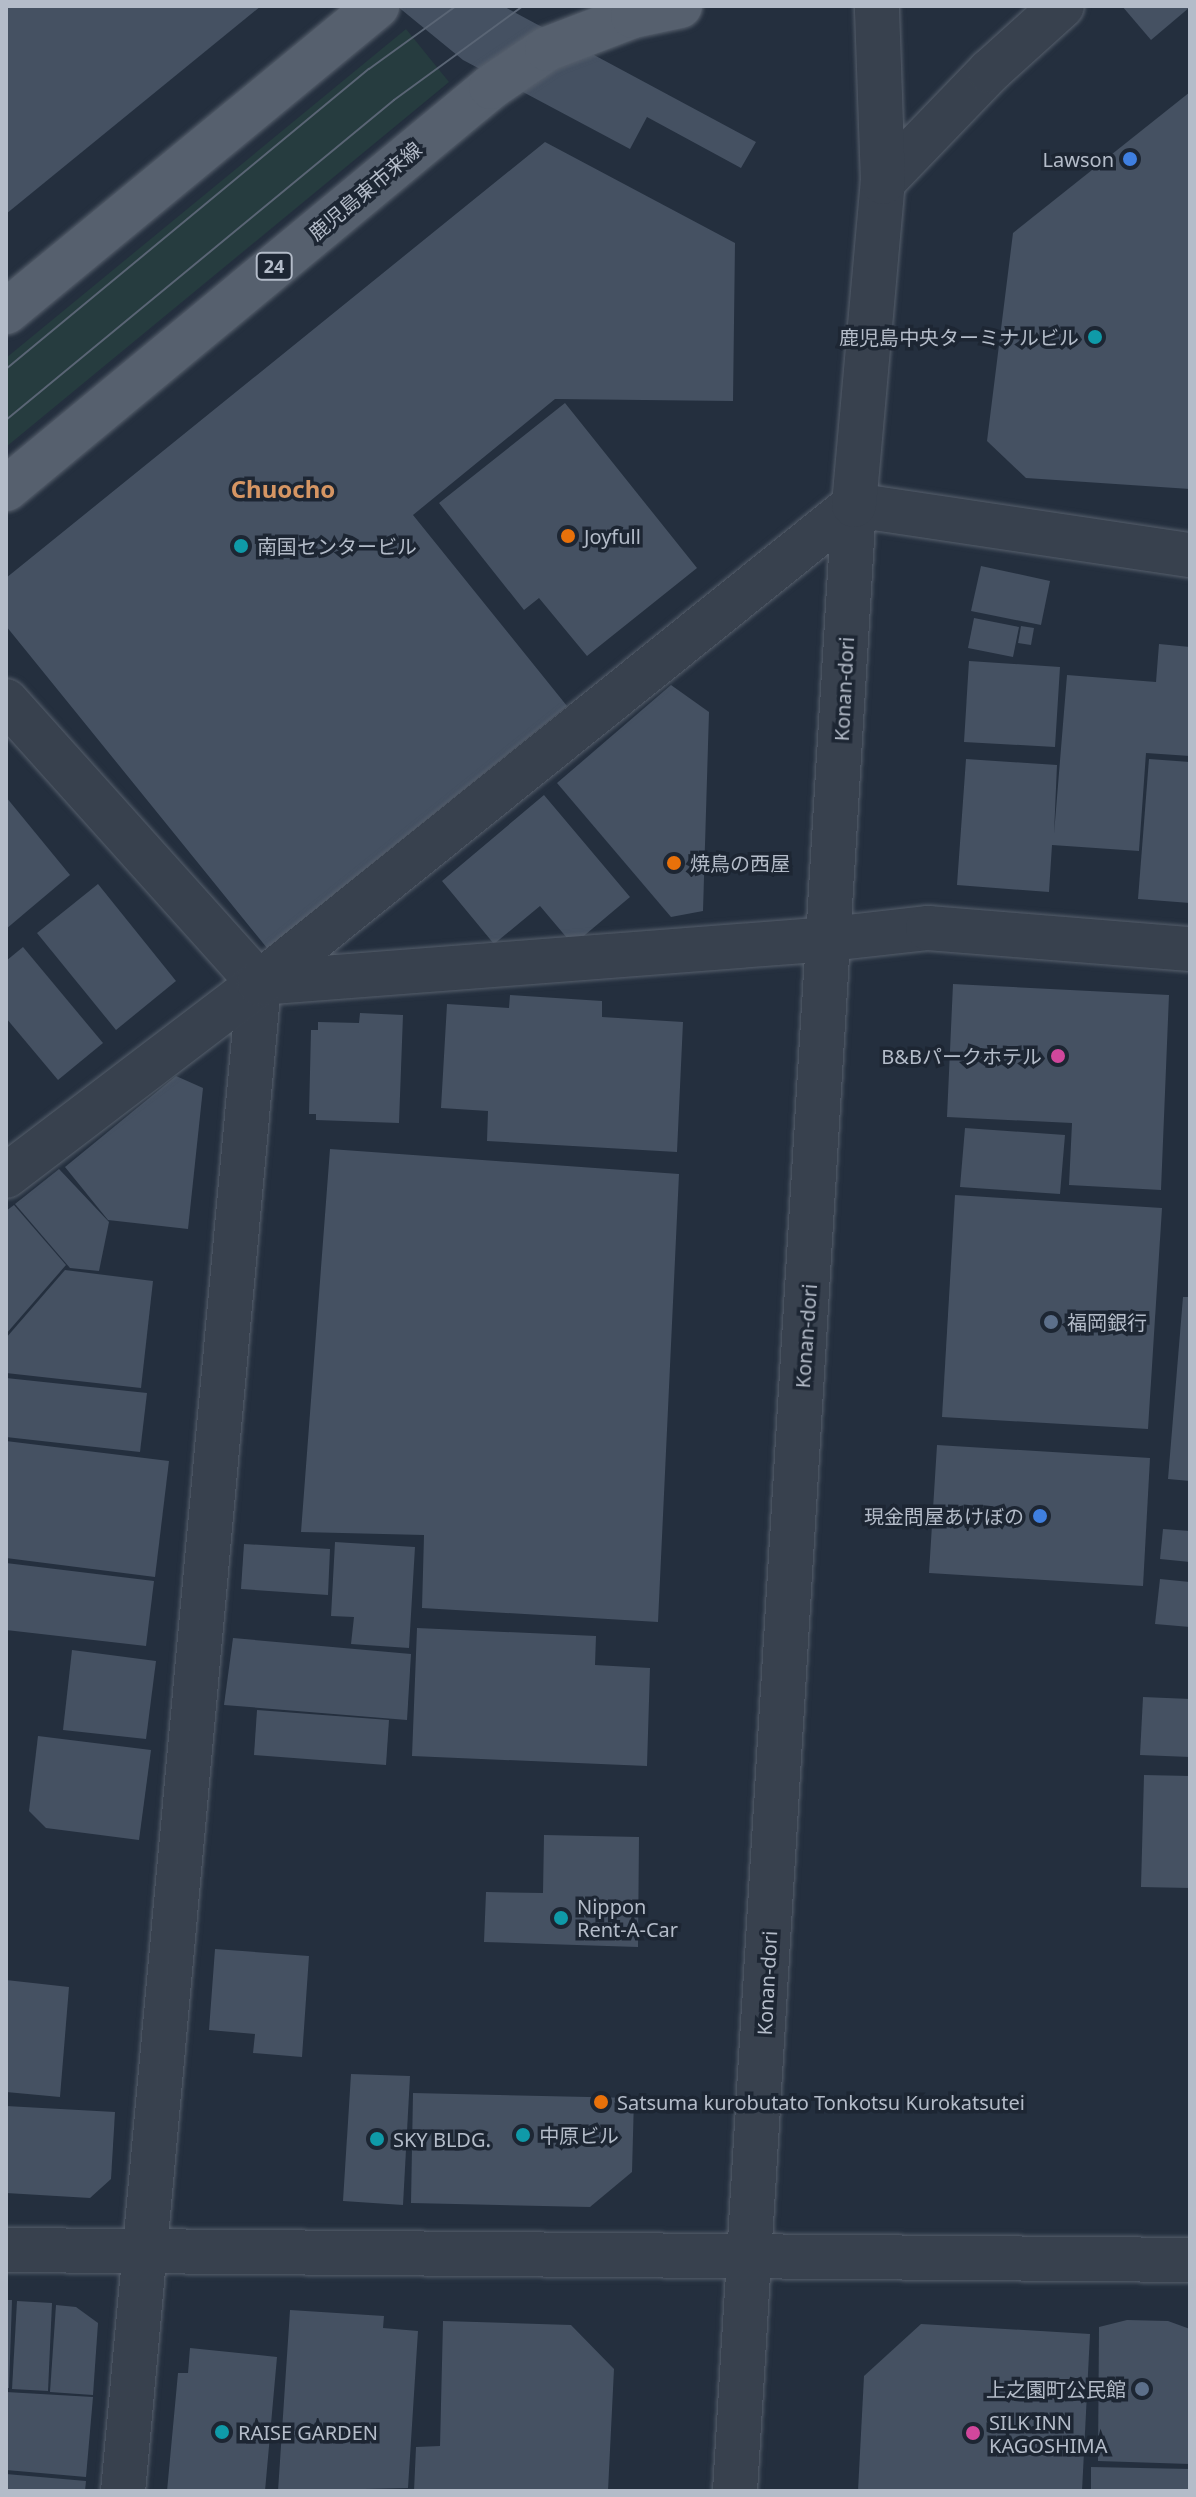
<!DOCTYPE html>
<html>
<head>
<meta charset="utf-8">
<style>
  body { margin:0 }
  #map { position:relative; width:1196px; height:2497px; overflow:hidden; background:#242f3e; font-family:"Noto Sans","Noto Sans JP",sans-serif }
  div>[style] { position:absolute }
  .green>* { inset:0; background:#263c3f }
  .building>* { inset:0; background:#455162 }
  .roads { filter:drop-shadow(0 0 2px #565f6c) drop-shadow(0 0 2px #565f6c) }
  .pedestrian>* { height:44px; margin:-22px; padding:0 22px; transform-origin:22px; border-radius:22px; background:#38414e }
  .minor>* { height:44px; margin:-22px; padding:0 22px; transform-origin:22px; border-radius:22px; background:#38414e }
  .tertiary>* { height:44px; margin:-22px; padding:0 22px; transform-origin:22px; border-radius:22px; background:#38414e }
  .primary>* { height:44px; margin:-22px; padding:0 22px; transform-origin:22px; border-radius:22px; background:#56606e }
  .tram>* { height:2px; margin:-1px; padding:0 1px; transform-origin:1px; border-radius:1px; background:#5a6575 }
  .dots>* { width:22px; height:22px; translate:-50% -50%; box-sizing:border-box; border:4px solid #1d2633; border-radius:50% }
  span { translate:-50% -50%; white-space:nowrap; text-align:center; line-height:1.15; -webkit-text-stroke:7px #1d2633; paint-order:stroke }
  .shield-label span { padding:2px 6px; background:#1d2633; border:2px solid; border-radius:6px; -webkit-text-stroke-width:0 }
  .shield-label { font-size:18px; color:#b4bcc9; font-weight:700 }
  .poi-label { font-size:20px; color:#b4bcc9 }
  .right { translate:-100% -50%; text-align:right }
  .left { translate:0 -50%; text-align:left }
  .street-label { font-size:20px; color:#b4bcc9 }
  .quarter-label { font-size:24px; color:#d59563; font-weight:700 }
  .frame { position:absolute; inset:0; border:8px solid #b4bcc9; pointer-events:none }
</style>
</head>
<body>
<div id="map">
  <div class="green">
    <div style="clip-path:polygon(406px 29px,449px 82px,6px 447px,6px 358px)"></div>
  </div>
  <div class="building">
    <div style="clip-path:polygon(6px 6px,261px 6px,6px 214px)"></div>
    <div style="clip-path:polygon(397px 6px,503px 6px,756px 142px,741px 168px,647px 117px,630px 149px,463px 60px)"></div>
    <div style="clip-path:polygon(1122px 6px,1190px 6px,1190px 7px,1151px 40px)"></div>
    <div style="clip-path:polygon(1190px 92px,1190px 489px,1026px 478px,987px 441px,1013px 233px)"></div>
    <div style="clip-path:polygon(545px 142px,735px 243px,733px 401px,555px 399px,413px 515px,567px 706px,267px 948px,6px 626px,6px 578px)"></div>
    <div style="clip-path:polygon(565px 403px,697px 568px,587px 656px,539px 598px,524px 610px,439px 503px)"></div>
    <div style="clip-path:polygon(981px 566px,1050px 581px,1041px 625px,971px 611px)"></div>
    <div style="clip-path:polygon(974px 618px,1019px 627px,1013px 657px,968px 648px)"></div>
    <div style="clip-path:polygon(1021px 626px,1034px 628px,1031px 645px,1018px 643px)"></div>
    <div style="clip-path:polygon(1159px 644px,1190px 647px,1190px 756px,1146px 753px,1139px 851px,1052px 845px,1049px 892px,957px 885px,966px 759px,1057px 765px,1054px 834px,1067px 675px,1156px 682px)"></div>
    <div style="clip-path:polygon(969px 661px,1060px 667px,1055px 747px,964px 742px)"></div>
    <div style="clip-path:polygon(671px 685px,709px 712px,703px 911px,671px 917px,557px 783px)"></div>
    <div style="clip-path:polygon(1149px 759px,1190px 762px,1190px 903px,1138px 899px)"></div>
    <div style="clip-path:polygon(544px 795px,630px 897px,573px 945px,540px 906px,494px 944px,442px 881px)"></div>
    <div style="clip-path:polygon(6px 797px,70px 875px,6px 929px)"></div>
    <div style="clip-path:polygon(98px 884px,176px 981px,116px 1030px,37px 933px)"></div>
    <div style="clip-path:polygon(23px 947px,103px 1043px,58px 1080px,6px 1018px,6px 961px)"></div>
    <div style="clip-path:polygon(953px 984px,1169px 995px,1161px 1190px,1069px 1185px,1072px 1123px,947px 1117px)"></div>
    <div style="clip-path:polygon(510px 995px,602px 1001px,602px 1017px,683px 1022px,677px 1152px,487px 1141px,488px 1111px,441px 1108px,447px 1004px,509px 1008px)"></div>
    <div style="clip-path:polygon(360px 1013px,403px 1015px,399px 1123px,316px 1120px,316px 1114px,309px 1114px,311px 1030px,318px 1030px,318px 1022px,359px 1023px)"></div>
    <div style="clip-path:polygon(176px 1076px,203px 1088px,188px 1229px,108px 1220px,65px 1167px)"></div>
    <div style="clip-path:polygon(965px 1128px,1065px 1135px,1060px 1194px,960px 1187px)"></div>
    <div style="clip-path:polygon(330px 1149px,679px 1174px,658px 1622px,422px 1608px,424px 1535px,301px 1532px)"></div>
    <div style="clip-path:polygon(59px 1169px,109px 1222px,99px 1271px,70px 1268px,15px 1204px)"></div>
    <div style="clip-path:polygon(955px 1195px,1162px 1208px,1148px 1429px,942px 1417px)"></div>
    <div style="clip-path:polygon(14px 1205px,66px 1265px,6px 1334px,6px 1211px)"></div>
    <div style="clip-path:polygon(65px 1270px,153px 1281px,141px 1388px,6px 1373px,6px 1338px)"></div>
    <div style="clip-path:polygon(1183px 1297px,1190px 1297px,1190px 1481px,1168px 1479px)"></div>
    <div style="clip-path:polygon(6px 1378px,147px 1393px,140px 1452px,6px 1437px)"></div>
    <div style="clip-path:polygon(6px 1441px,169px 1461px,155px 1577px,6px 1558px)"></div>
    <div style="clip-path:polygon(937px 1445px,1150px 1458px,1143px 1586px,929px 1573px)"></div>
    <div style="clip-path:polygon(1163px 1529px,1190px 1531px,1190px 1562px,1160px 1559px)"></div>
    <div style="clip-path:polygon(335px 1542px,415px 1547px,409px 1648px,351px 1644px,354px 1617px,331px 1616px)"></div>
    <div style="clip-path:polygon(244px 1544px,330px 1549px,328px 1595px,241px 1589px)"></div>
    <div style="clip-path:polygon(6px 1563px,154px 1581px,146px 1646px,6px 1630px)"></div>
    <div style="clip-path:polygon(1160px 1579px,1190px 1582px,1190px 1627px,1155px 1624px)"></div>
    <div style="clip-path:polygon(417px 1628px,596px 1636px,595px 1665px,650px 1668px,647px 1766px,412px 1756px)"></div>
    <div style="clip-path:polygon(233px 1638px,411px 1654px,407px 1720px,224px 1705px)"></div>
    <div style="clip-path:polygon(72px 1650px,156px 1661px,146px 1739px,63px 1730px)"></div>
    <div style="clip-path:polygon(1143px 1697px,1190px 1699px,1190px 1757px,1140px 1755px)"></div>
    <div style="clip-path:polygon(257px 1710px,389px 1720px,386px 1765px,254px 1755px)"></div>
    <div style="clip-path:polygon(38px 1736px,151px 1750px,139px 1840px,46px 1828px,29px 1811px)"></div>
    <div style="clip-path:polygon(1144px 1775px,1190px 1776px,1190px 1888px,1141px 1887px)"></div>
    <div style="clip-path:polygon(544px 1835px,639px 1837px,638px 1947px,484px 1942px,486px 1892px,543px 1893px)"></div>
    <div style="clip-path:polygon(215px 1949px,309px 1956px,302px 2057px,253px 2053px,255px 2034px,209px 2030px)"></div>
    <div style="clip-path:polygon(6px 1980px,69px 1987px,60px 2097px,6px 2092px)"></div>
    <div style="clip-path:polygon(351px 2074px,410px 2076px,403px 2205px,343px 2201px)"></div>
    <div style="clip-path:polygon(413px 2093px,634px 2098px,632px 2172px,590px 2207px,411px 2203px)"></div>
    <div style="clip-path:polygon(6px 2106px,115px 2112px,111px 2179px,90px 2198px,6px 2193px)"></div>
    <div style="clip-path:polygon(6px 2300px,12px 2300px,9px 2388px,6px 2388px)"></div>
    <div style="clip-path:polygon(17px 2301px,52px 2303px,48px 2391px,12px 2389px)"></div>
    <div style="clip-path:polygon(56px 2305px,76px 2307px,98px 2323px,93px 2395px,50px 2392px)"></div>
    <div style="clip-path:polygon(290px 2310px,384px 2316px,383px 2328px,418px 2331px,408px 2488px,278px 2491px)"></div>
    <div style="clip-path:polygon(1127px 2320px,1168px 2321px,1190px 2329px,1190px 2464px,1098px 2461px,1099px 2327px)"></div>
    <div style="clip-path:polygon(443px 2321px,571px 2325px,614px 2369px,608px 2491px,414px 2491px,416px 2447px,440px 2446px)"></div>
    <div style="clip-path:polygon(921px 2324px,1090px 2334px,1082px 2491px,858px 2491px,864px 2376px)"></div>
    <div style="clip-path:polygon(190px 2348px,277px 2357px,265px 2491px,167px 2491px,178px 2373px,188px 2373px)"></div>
    <div style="clip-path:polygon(6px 2392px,93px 2397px,86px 2477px,6px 2470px)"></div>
    <div style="clip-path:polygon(1091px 2467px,1190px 2469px,1190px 2491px,1091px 2491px)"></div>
    <div style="clip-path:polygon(6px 2474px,86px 2481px,85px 2491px,6px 2491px)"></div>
  </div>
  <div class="roads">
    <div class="pedestrian">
      <div style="left:259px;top:983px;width:573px;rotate:-4.41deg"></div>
    </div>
    <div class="minor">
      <div style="left:6px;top:701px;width:379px;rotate:48.1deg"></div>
      <div style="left:259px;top:983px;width:1514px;rotate:95.15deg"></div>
      <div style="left:830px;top:939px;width:99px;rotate:-6.4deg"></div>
      <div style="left:928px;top:928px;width:263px;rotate:4.6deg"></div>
      <div style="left:6px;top:1176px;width:318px;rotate:-37.3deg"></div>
      <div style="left:259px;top:983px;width:763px;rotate:-38.78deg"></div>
      <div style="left:854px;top:505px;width:340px;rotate:8.5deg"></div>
    </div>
    <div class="tertiary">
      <div style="left:883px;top:182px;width:154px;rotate:-46.1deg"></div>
      <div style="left:990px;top:71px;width:97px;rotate:-42.1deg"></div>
      <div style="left:6px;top:2250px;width:1184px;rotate:0.48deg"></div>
      <div style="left:735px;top:2491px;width:1990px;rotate:-86.57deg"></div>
      <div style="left:854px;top:505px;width:324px;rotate:-84.9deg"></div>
      <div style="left:883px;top:182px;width:176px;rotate:-92deg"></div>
    </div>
    <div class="primary">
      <div style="left:6px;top:312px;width:481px;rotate:-39.5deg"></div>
      <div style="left:6px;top:489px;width:630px;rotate:-39.65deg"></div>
      <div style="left:491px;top:87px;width:68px;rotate:-34.2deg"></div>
      <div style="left:547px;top:49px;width:92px;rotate:-21deg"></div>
      <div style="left:633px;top:16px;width:48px;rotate:-12deg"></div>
    </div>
  </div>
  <div class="tram">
    <div style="left:6px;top:369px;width:471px;rotate:-39.6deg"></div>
    <div style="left:369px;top:69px;width:107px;rotate:-35.9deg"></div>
    <div style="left:6px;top:420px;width:503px;rotate:-39.51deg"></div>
    <div style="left:394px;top:100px;width:160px;rotate:-36.1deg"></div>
  </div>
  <div class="dots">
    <div style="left:1130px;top:159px;background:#3f7fe0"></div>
    <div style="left:1095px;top:337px;background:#0f9aa8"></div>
    <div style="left:568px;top:536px;background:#e8710a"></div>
    <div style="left:241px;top:546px;background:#0f9aa8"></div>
    <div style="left:674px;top:863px;background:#e8710a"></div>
    <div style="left:1058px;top:1056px;background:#d1479c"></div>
    <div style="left:1051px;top:1322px;background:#5c6f8a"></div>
    <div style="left:1040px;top:1516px;background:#3f7fe0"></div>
    <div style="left:561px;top:1918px;background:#0f9aa8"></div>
    <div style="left:601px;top:2102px;background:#e8710a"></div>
    <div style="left:523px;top:2135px;background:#0f9aa8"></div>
    <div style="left:377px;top:2139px;background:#0f9aa8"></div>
    <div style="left:1142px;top:2389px;background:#5c6f8a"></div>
    <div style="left:222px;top:2432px;background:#0f9aa8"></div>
    <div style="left:973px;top:2433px;background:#d1479c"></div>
  </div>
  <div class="shield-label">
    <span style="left:274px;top:266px">24</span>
  </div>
  <div class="poi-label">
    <span class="right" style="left:1114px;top:159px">Lawson</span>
    <span class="right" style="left:1079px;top:337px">鹿児島中央ターミナルビル</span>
    <span class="left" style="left:584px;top:536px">Joyfull</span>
    <span class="left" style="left:257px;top:546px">南国センタービル</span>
    <span class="left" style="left:690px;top:863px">焼鳥の西屋</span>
    <span class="right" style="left:1042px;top:1056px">B&amp;Bパークホテル</span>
    <span class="left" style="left:1067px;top:1322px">福岡銀行</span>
    <span class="right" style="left:1024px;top:1516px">現金問屋あけぼの</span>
    <span class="left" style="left:577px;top:1918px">Nippon<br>Rent-A-Car</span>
    <span class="left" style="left:617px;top:2102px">Satsuma kurobutato Tonkotsu Kurokatsutei</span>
    <span class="left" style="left:539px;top:2135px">中原ビル</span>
    <span class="left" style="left:393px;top:2139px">SKY BLDG.</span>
    <span class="right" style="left:1126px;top:2389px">上之園町公民館</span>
    <span class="left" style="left:989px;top:2434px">SILK INN<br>KAGOSHIMA</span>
    <span class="left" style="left:238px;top:2432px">RAISE GARDEN</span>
  </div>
  <div class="street-label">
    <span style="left:365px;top:191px;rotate:-40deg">鹿児島東市来線</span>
    <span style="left:844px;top:689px;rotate:-87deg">Konan-dori</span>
    <span style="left:806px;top:1336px;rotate:-86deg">Konan-dori</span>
    <span style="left:767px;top:1983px;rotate:-87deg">Konan-dori</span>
  </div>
  <div class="quarter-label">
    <span style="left:283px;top:489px">Chuocho</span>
  </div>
  <div class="frame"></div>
</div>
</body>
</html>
